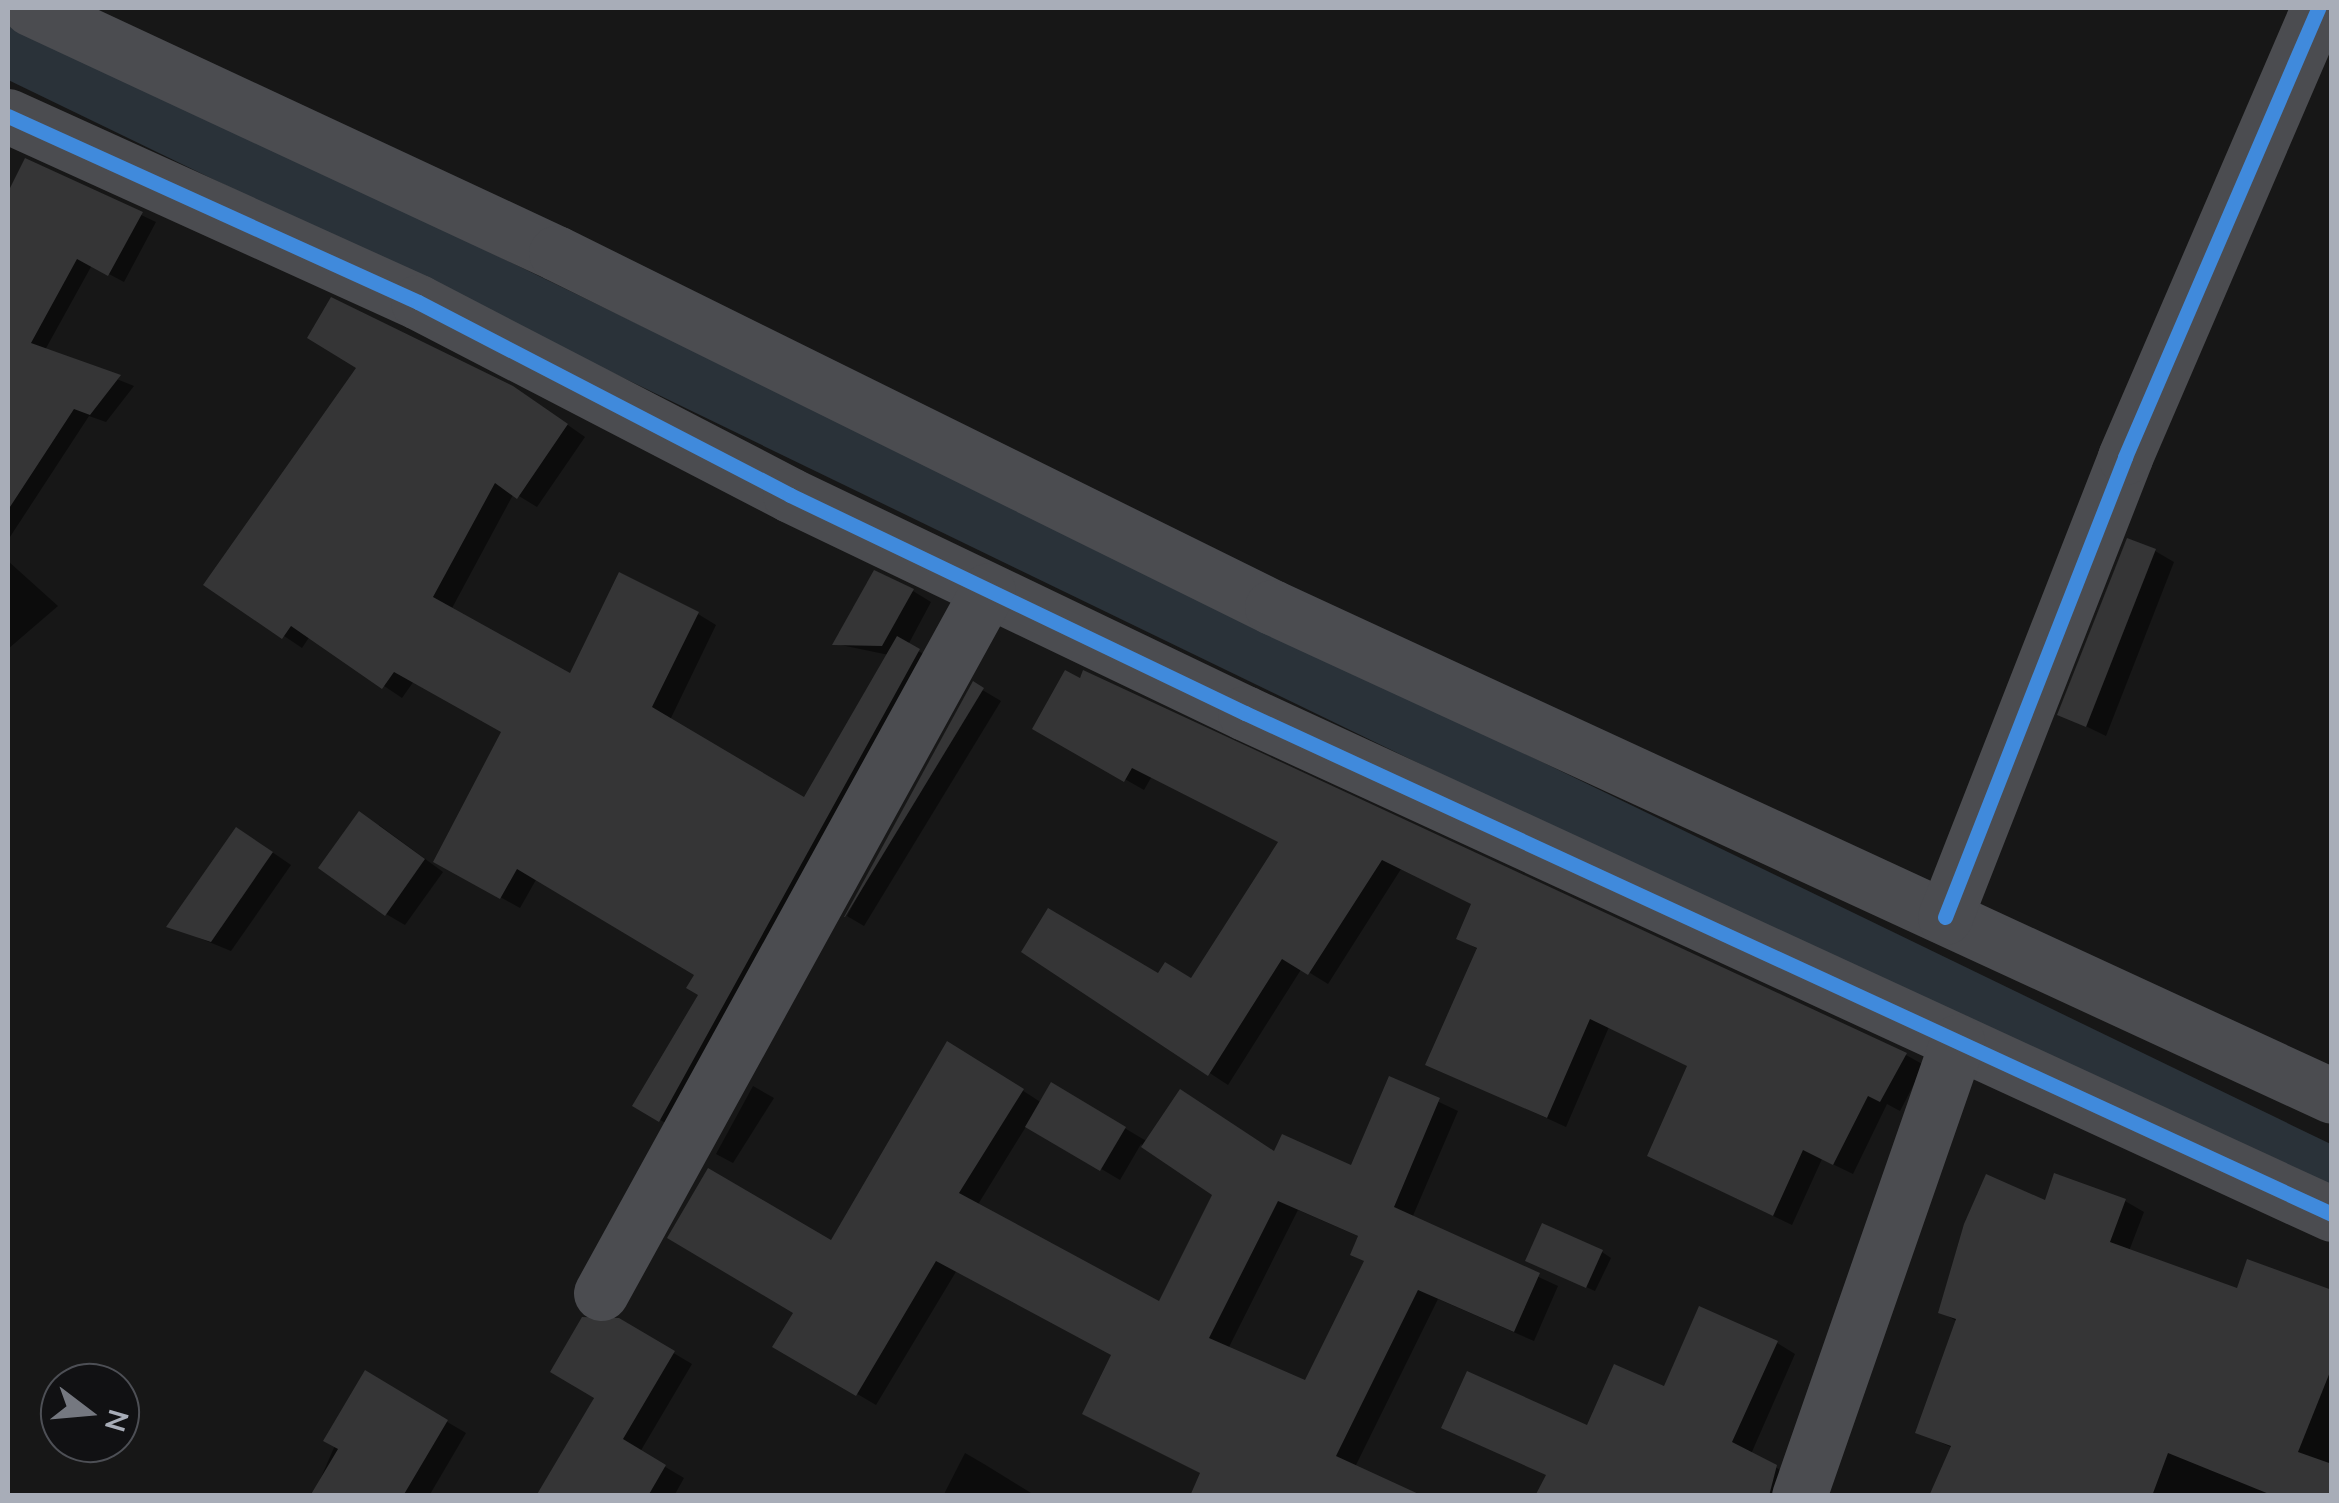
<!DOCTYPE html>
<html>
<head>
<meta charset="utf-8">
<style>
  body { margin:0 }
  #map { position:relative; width:2339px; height:1503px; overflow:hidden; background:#171717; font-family:Mulish,sans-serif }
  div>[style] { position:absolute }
  .shadow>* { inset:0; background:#0007 }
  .canal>* { height:55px; margin:-27.5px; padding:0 27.5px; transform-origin:27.5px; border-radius:27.5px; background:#2a3239 }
  .building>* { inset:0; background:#353536 }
  .minor>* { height:55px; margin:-27.5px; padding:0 27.5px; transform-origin:27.5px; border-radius:27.5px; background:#4b4c50 }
  .cycleway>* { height:15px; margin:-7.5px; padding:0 7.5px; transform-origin:7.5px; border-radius:7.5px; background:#408adc }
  span { translate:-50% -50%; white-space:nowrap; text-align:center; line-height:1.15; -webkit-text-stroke:9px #111113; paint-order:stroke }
  .frame { position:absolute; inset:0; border:10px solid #a8adb8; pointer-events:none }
  .north { position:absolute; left:40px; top:1363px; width:100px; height:100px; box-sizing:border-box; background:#111113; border:2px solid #4d4f55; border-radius:50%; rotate:106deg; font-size:28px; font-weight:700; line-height:40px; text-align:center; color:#a8adb8 }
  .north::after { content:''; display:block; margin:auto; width:35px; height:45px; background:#757880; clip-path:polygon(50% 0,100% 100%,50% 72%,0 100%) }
</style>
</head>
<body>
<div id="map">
  <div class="shadow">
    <div style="clip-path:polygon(26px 161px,156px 222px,124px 282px,92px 265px,45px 350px,134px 386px,106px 422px,89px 416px,8px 540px,8px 200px)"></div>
    <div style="clip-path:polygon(532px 400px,585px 437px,537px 507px,514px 493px,451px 610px,571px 677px,698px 614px,716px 625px,670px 720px,805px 800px,889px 655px,836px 644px,913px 591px,931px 602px,908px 645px,937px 662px,679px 1131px,635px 1105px,701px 994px,698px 974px,537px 878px,520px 908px,436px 861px,505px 731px,414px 681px,402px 698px,310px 636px,302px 648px,207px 584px)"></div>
    <div style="clip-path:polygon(2155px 551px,2174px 562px,2106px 736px,2061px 714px)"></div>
    <div style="clip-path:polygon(8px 561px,58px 606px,8px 649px)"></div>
    <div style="clip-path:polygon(1084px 673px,1906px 1055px,1924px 1065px,1900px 1111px,1887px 1104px,1853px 1174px,1822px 1159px,1792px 1225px,1669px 1166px,1690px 1066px,1609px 1027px,1566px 1127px,1428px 1064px,1479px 950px,1459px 938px,1474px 904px,1401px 869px,1328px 984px,1302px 968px,1228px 1085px,1025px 952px,1193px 981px,1280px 842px,1152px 776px,1144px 790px,1035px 728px)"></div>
    <div style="clip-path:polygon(974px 685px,1001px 701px,864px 926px,847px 916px)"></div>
    <div style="clip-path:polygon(379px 825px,443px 872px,405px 925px,386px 914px)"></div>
    <div style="clip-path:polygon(256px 841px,291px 865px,231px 951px,170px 926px)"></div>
    <div style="clip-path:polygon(evenodd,967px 1055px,1042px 1103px,1052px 1085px,1148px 1142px,1352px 1168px,1390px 1079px,1458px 1111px,1412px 1218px,1558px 1286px,1534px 1341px,1438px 1299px,1355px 1467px,1203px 1473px,1114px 1355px,957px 1270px,876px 1405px,776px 1346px,832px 1244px,967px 1055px,1027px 1125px,1120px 1180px,1141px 1144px,1215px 1194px,1160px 1304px,977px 1206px,1027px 1125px,967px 1055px,1298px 1210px,1360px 1237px,1366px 1262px,1306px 1384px,1228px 1349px,1298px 1210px)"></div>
    <div style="clip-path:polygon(753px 1086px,774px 1098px,733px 1163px,716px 1154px)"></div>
    <div style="clip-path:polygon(2125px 1201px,2144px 1212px,2129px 1251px,2238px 1291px,2332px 1290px,2332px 1496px,1932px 1496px,1953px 1448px,1918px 1432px,1958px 1322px,1941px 1312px,2046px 1204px)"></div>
    <div style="clip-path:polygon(1602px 1252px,1611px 1258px,1595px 1291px,1537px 1265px)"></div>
    <div style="clip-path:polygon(618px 1320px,692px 1364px,640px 1452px,684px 1478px,674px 1496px,563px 1496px)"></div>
    <div style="clip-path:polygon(1777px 1343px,1795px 1354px,1751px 1454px,1795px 1478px,1791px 1496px,1538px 1496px,1589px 1428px)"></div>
    <div style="clip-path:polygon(366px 1374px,466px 1433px,429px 1496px,313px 1496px)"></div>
    <div style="clip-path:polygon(965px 1453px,984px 1464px,1036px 1496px,943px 1496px)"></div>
  </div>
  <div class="canal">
    <div style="left:8px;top:49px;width:2582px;rotate:25.85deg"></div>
  </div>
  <div class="building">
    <div style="clip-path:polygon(25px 158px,143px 212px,108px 276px,77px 259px,31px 343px,121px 375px,90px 415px,74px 409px,8px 510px,8px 192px)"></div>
    <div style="clip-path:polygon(331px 297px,513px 386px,568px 424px,517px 499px,495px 483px,433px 597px,570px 673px,619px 572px,699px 612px,652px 707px,804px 797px,897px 636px,920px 649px,659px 1122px,632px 1106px,698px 995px,686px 988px,694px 975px,517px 869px,500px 899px,433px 862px,501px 732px,394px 672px,382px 689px,291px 626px,282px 639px,203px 585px,356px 368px,307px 338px)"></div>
    <div style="clip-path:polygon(2127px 538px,2156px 549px,2086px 727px,2057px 715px)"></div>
    <div style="clip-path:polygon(874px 570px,914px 589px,882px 646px,832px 645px)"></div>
    <div style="clip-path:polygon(1065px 670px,1080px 678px,1083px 670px,1907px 1053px,1880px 1102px,1868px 1096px,1833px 1165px,1803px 1150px,1773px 1216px,1647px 1156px,1687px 1066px,1590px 1019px,1547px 1118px,1425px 1065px,1477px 948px,1456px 939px,1471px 904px,1382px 860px,1308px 975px,1282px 959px,1208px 1076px,1021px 952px,1048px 908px,1158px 973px,1165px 962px,1191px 978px,1278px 842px,1132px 768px,1124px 782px,1032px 729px)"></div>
    <div style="clip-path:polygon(973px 681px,984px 688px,845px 917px,844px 917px)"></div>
    <div style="clip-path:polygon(359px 811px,425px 859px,385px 916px,318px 868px)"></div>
    <div style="clip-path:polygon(236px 827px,273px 852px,211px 942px,166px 927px)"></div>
    <div style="clip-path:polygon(evenodd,947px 1041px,1024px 1089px,959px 1193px,1159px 1301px,1212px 1195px,1141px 1147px,1180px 1089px,1274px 1151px,1282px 1134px,1351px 1165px,1389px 1076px,1440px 1098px,1394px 1207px,1540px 1273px,1514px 1332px,1418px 1290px,1336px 1456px,1423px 1496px,1190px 1496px,1200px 1473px,1082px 1414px,1111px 1355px,936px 1261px,856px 1396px,772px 1347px,793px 1313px,667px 1238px,708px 1168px,831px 1240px,947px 1041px,1278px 1201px,1358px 1236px,1350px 1255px,1364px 1261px,1305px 1380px,1209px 1338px,1278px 1201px)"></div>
    <div style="clip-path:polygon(1051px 1082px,1126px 1127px,1100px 1171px,1025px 1127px)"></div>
    <div style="clip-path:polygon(2054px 1173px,2126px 1199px,2110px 1242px,2237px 1288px,2247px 1259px,2332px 1290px,2332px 1367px,2298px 1452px,2332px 1464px,2332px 1496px,2274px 1496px,2168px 1453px,2152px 1496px,1929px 1496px,1951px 1446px,1915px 1433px,1956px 1319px,1938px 1313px,1964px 1224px,1986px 1174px,2045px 1200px)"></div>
    <div style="clip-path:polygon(1542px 1223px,1603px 1250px,1586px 1288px,1525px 1261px)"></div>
    <div style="clip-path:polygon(1699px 1306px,1778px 1341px,1732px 1442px,1777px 1465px,1769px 1496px,1535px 1496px,1546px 1475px,1441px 1428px,1467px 1371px,1587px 1425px,1614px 1364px,1664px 1386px)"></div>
    <div style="clip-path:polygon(582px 1317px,619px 1318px,675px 1351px,623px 1439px,666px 1465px,648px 1496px,536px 1496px,594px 1398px,550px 1372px)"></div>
    <div style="clip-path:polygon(365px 1370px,448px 1420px,403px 1496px,310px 1496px,338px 1449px,323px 1441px)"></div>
  </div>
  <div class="minor">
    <div style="left:30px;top:8px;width:580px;rotate:24.98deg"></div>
    <div style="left:556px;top:253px;width:799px;rotate:26.31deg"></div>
    <div style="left:1272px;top:607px;width:1167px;rotate:24.76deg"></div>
    <div style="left:8px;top:116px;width:450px;rotate:24.4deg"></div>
    <div style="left:418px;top:302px;width:419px;rotate:27.4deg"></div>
    <div style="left:790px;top:495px;width:505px;rotate:25.6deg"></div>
    <div style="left:1245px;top:713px;width:1197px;rotate:24.75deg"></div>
    <div style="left:1945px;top:917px;width:494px;rotate:-68.6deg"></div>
    <div style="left:2125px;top:457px;width:489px;rotate:-66.7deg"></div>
    <div style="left:601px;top:1293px;width:802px;rotate:-61.17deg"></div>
    <div style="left:1799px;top:1496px;width:481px;rotate:-70.8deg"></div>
  </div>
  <div class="cycleway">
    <div style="left:8px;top:116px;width:450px;rotate:24.4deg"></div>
    <div style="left:418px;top:302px;width:419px;rotate:27.4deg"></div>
    <div style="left:790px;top:495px;width:505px;rotate:25.6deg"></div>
    <div style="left:1245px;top:713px;width:1197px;rotate:24.75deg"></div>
    <div style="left:1945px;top:917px;width:494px;rotate:-68.6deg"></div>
    <div style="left:2125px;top:457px;width:489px;rotate:-66.7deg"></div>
  </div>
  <div class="frame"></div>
  <div class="north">N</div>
</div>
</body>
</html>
